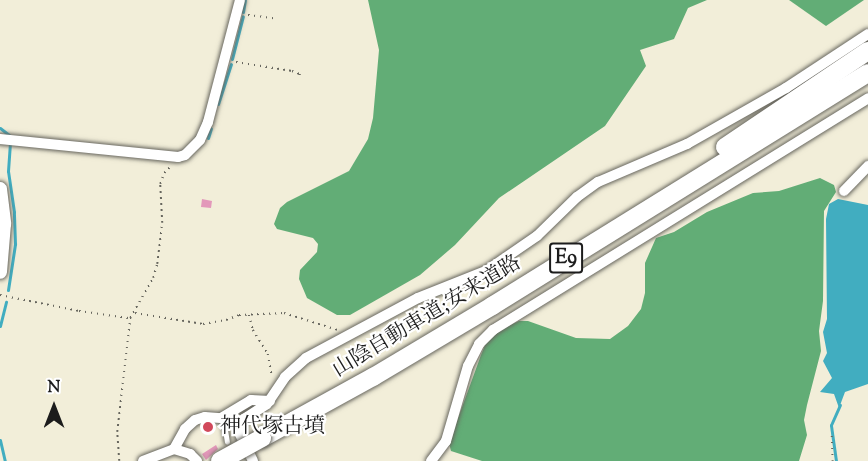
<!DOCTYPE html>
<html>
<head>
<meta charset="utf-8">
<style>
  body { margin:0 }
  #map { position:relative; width:868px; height:461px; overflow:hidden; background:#f2eed9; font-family:"Sorts Mill Goudy","Noto Serif JP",serif }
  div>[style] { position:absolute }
  .forest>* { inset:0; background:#62ad76 }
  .water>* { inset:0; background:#41adc0 }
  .stream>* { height:3px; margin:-1.5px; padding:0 1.5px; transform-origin:1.5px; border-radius:1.5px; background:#41adc0 }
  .building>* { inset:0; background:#e398ba }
  .path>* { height:1.5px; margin-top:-0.75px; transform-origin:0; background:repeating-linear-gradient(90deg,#67665e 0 1.5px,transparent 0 6px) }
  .roads { filter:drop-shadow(0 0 2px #67665e) drop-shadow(0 0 2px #67665e) }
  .service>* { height:5px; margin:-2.5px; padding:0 2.5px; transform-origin:2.5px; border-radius:2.5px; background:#fff }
  .minor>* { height:10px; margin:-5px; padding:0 5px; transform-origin:5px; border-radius:5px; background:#fff }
  .secondary>* { height:14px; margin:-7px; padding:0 7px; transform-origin:7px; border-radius:7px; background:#fff }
  .motorway>* { height:18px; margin:-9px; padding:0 9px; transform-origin:9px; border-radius:9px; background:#fff }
  .bridges { filter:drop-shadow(0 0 2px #67665e) drop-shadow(0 0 2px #67665e) }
  .motorway-bridge>* { height:18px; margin:-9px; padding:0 9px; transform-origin:9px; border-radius:9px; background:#fff }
  .dots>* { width:16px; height:16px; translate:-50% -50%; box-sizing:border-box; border:3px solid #fff; border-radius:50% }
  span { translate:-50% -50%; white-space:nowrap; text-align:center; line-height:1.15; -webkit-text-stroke:4.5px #fff; paint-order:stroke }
  .shield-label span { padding:2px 4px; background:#fff; border:2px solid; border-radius:4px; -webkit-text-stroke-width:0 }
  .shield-label { font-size:20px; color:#1c1c1c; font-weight:700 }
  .street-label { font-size:21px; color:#1c1c1c }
  .poi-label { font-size:21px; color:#1c1c1c }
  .left { translate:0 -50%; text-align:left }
  .north { position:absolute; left:24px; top:377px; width:60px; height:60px; -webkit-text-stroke:4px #fff; paint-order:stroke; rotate:0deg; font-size:16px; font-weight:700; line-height:24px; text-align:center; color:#1c1c1c }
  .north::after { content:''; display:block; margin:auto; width:21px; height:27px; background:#1c1c1c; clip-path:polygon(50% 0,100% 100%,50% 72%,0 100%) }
</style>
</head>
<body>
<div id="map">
  <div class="forest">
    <div style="clip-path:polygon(368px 0,707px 0,688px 8px,674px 39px,640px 50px,646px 66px,605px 126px,499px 198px,455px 245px,420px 275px,350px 315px,337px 315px,307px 298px,299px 279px,300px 270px,317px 252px,318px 244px,313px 238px,277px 229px,274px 224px,280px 208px,287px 202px,349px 171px,368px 139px,373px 118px,379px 50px)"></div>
    <div style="clip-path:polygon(789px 0,864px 0,826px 26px)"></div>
    <div style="clip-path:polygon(820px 178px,834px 185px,836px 192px,824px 211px,823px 301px,819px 331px,821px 351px,807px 405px,804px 420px,807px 435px,799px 461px,482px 461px,451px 451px,449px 443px,481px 355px,486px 343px,497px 331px,519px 321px,528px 321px,576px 338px,610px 339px,628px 326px,641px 309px,645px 293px,645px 263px,656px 238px,674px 232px,707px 212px,753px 193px,779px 191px)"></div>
  </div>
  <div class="water">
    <div style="clip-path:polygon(838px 199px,868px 205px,868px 384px,845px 392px,839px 408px,834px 394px,820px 392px,832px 378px,823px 361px,827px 353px,823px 332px,827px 319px,826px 219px,829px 204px)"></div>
  </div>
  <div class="stream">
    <div style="left:243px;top:12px;width:12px;rotate:-81deg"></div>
    <div style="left:232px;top:59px;width:44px;rotate:-75.7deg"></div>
    <div style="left:218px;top:104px;width:42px;rotate:-72deg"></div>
    <div style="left:0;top:128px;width:11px;rotate:38deg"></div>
    <div style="left:208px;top:138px;width:10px;rotate:-73deg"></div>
    <div style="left:8px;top:290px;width:47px;rotate:-81.3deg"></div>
    <div style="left:15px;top:244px;width:32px;rotate:-92deg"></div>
    <div style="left:14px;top:212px;width:41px;rotate:-98.3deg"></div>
    <div style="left:8px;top:171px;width:27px;rotate:-86deg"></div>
    <div style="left:0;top:326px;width:25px;rotate:-76deg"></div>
    <div style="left:0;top:440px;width:22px;rotate:77deg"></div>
    <div style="left:836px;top:461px;width:36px;rotate:-98deg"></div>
    <div style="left:831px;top:425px;width:22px;rotate:-66deg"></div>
  </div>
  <div class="building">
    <div style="clip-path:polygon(202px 199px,212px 201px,211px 208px,201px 207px)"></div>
    <div style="clip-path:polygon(216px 445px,218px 449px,206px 460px,202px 454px)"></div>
  </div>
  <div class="path">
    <div style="left:248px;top:15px;width:26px;rotate:7deg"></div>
    <div style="left:236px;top:62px;width:57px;rotate:9.1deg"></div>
    <div style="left:292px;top:71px;width:9px;rotate:21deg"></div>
    <div style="left:300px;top:74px;width:5px;rotate:90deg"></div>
    <div style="left:0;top:295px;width:81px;rotate:11.4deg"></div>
    <div style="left:79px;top:311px;width:50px;rotate:8deg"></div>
    <div style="left:135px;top:313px;width:69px;rotate:9.2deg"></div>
    <div style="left:203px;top:324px;width:23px;rotate:-10deg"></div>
    <div style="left:226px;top:320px;width:14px;rotate:-21deg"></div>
    <div style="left:239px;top:315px;width:45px;rotate:-2.5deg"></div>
    <div style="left:284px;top:313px;width:57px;rotate:17.5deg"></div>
    <div style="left:249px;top:315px;width:16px;rotate:75deg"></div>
    <div style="left:253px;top:330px;width:28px;rotate:58deg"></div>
    <div style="left:268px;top:354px;width:23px;rotate:80deg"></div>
    <div style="left:832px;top:436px;width:25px;rotate:88deg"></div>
    <div style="left:119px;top:461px;width:29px;rotate:-94deg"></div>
    <div style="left:117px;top:432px;width:115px;rotate:-83.5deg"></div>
    <div style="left:130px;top:318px;width:46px;rotate:-60.1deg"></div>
    <div style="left:153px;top:278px;width:15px;rotate:-74deg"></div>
    <div style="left:157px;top:264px;width:41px;rotate:-83deg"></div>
    <div style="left:162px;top:223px;width:39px;rotate:-93deg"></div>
    <div style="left:160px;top:184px;width:12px;rotate:-70deg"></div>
    <div style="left:164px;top:173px;width:8px;rotate:-45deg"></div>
  </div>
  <div class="roads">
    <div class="service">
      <div style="left:223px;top:417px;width:25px;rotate:81deg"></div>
    </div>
    <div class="minor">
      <div style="left:0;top:139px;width:179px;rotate:5.8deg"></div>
      <div style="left:178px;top:157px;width:7px;rotate:-16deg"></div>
      <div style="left:185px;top:155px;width:21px;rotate:-45deg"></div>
      <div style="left:200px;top:140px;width:20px;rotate:-66deg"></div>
      <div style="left:208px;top:122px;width:126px;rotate:-75.3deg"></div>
      <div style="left:844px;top:191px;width:35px;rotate:-46deg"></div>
      <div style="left:174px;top:449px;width:23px;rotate:-61deg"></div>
      <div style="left:185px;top:429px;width:13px;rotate:-42deg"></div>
      <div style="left:195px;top:420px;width:10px;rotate:-17deg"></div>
      <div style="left:205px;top:417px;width:16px;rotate:4deg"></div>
      <div style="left:221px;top:418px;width:35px;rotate:-31deg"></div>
      <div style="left:251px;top:400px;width:19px;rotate:3deg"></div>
      <div style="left:143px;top:461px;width:33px;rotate:-21deg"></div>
      <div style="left:174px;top:449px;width:17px;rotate:17deg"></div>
      <div style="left:190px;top:454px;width:10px;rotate:45deg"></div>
      <div style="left:253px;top:461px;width:30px;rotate:-116deg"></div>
      <div style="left:240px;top:434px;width:16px;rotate:-75deg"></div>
      <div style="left:244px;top:419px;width:27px;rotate:-33deg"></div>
      <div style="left:267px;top:404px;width:32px;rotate:-56deg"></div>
      <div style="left:285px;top:377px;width:28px;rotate:-42deg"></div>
      <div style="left:306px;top:358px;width:127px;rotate:-28.2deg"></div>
      <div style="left:418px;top:298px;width:73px;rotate:-21.7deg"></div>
      <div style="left:486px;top:271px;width:62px;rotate:-34.5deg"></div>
      <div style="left:537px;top:236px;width:56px;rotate:-44.3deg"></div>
      <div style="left:577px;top:197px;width:26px;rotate:-36deg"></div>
      <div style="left:598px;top:182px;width:97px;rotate:-23.1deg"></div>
      <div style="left:687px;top:144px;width:114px;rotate:-29.5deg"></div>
      <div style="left:786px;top:88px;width:98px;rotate:-33.4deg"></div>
      <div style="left:431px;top:461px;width:25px;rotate:-53deg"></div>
      <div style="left:446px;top:441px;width:78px;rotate:-73.7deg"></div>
      <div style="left:468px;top:366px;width:25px;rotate:-63deg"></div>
      <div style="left:479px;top:344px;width:20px;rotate:-45deg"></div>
      <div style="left:493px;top:330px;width:441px;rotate:-31.7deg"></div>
    </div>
    <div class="secondary">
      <div style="left:0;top:189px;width:35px;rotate:83deg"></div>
      <div style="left:4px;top:224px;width:48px;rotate:94.8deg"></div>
    </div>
    <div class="motorway">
      <div style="left:725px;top:147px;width:172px;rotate:-33.9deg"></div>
      <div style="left:262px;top:438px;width:127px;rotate:-28.8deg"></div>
      <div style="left:373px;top:377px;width:139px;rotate:-30.8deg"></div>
      <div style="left:492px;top:306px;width:442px;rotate:-31.8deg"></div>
    </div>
  </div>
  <div class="bridges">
    <div class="motorway-bridge">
      <div style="left:220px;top:461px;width:48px;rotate:-28.7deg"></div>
    </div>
  </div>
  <div class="dots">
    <div style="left:208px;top:427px;background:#d1495b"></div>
  </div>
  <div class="shield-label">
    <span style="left:566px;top:258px">E9</span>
  </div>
  <div class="street-label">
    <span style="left:427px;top:317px;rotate:-31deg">山陰自動車道;安来道路</span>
  </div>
  <div class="poi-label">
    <span class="left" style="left:220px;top:427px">神代塚古墳</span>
  </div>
  <div class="north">N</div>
</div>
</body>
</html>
